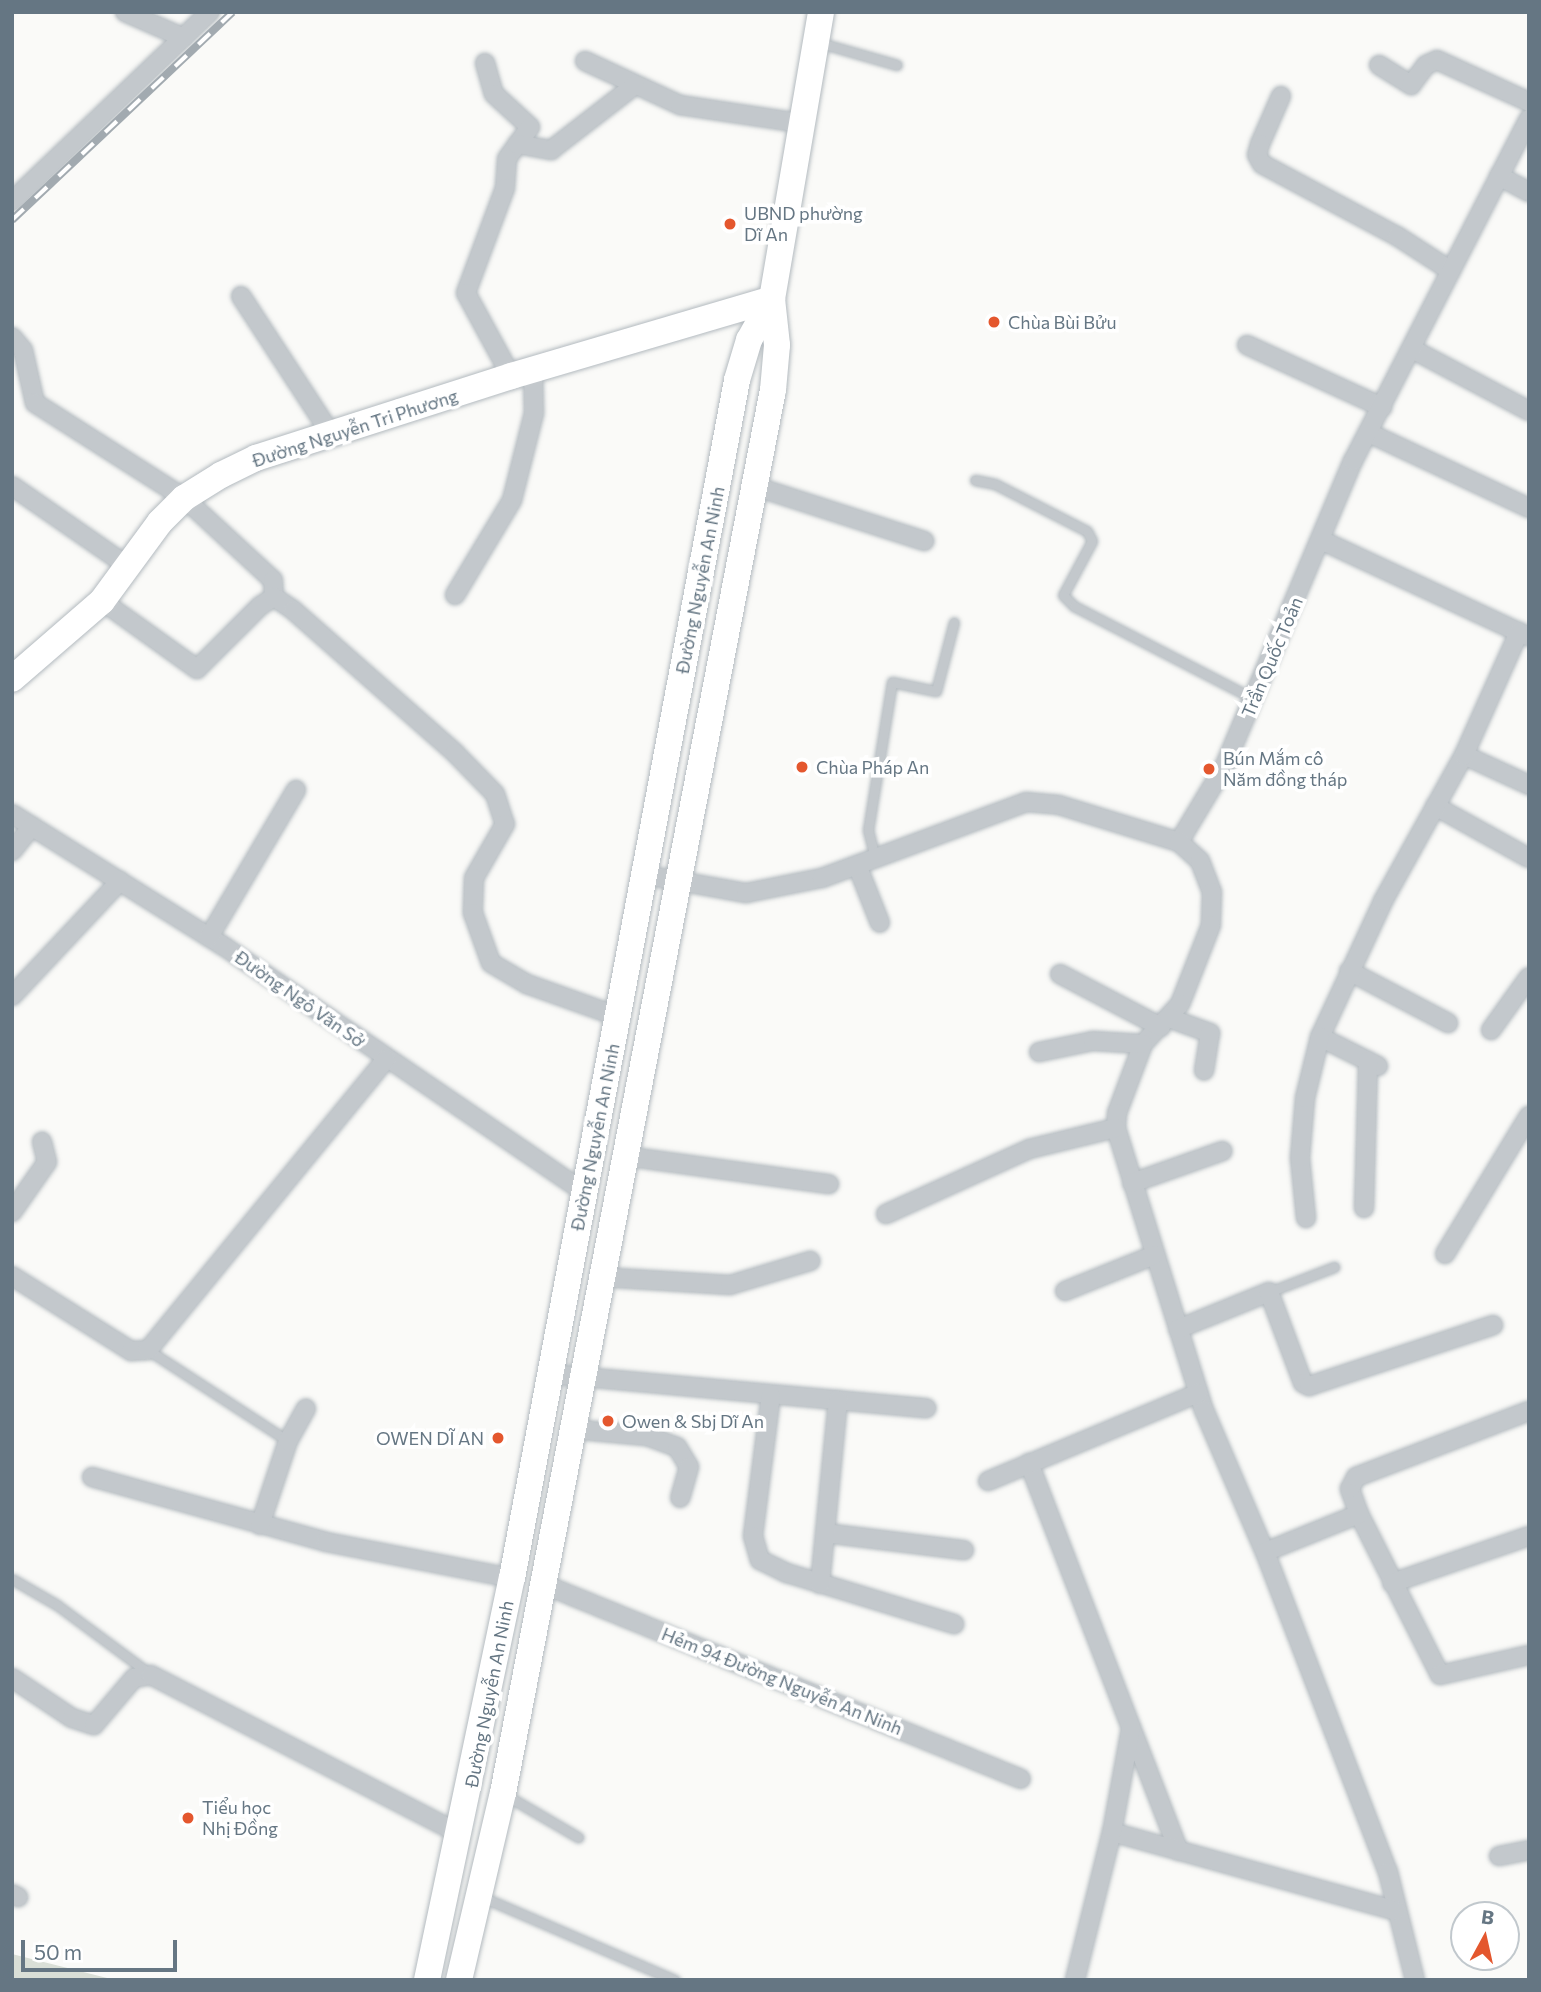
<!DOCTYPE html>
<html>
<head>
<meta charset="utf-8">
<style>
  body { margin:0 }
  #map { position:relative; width:1541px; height:1992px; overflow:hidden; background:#fafaf8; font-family:Commissioner,sans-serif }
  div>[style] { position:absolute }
  .green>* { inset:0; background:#dadfd7 }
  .roads { filter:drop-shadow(0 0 2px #b3babf) drop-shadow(0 0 2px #b3babf) }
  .service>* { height:9px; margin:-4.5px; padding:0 4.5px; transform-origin:4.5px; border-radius:4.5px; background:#c3c8cc }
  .minor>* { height:18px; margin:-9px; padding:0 9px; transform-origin:9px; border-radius:9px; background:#c3c8cc }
  .secondary>* { height:26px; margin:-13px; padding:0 13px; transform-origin:13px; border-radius:13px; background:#fff }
  .rail>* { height:8px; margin-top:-4px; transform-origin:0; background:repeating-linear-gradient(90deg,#fff 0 16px,#a2aab0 0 32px); box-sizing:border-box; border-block:2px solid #a2aab0 }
  .dots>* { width:19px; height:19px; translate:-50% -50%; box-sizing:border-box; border:4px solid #fff; border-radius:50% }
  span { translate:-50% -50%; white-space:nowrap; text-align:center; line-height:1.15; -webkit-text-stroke:7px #fff; paint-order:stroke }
  .poi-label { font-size:18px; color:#657683 }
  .left { translate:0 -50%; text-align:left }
  .right { translate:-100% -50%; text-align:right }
  .street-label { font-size:18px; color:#657683 }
  .frame { position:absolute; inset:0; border:14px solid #657683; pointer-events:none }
  .north { position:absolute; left:1450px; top:1901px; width:70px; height:70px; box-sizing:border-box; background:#fff; border:2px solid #c1c8cd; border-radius:50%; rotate:8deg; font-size:19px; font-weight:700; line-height:28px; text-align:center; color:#657683 }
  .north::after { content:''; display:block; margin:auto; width:24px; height:32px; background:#e4572e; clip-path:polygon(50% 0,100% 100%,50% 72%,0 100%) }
  .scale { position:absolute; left:21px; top:1940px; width:156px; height:32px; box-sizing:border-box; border:4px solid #657683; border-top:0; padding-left:9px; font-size:21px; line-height:24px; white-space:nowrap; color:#657683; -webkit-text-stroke:5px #fff; paint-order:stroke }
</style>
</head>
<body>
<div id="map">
  <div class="green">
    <div style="clip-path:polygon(12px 1954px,115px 1980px,12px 1980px)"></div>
  </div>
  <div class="roads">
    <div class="service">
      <div style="left:817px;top:42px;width:83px;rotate:16deg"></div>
      <div style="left:975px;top:480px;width:20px;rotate:11deg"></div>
      <div style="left:995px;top:484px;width:103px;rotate:27.1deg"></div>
      <div style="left:1087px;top:531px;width:11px;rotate:63deg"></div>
      <div style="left:1092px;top:541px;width:61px;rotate:118.2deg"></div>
      <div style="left:1063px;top:595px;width:16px;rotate:45deg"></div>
      <div style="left:1074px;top:606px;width:203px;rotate:27.3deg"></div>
      <div style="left:875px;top:858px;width:29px;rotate:-104deg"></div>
      <div style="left:868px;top:830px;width:150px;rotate:-80.8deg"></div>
      <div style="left:892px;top:682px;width:45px;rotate:11.6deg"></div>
      <div style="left:936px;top:691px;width:71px;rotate:-75.4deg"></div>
      <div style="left:1269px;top:1292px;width:70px;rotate:-21deg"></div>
      <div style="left:148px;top:1350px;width:167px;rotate:33deg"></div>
      <div style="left:12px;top:1579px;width:52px;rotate:30deg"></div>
      <div style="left:57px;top:1605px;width:114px;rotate:36.5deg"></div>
      <div style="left:504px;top:1794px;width:86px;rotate:30.2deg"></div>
      <div style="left:482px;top:1897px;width:210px;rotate:23.3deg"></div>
    </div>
    <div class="minor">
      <div style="left:125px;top:12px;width:64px;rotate:23.8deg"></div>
      <div style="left:585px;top:61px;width:105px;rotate:24.9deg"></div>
      <div style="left:680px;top:105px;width:122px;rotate:8.5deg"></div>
      <div style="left:485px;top:63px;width:32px;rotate:74deg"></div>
      <div style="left:494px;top:94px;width:49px;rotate:42.5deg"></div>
      <div style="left:530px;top:127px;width:39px;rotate:126deg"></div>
      <div style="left:507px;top:159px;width:29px;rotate:94deg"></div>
      <div style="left:505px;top:188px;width:112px;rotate:110.4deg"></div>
      <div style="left:466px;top:293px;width:94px;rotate:61.5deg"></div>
      <div style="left:1379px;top:65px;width:38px;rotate:32deg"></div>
      <div style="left:1411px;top:85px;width:25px;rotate:-53deg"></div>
      <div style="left:1426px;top:65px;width:12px;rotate:-24deg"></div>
      <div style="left:1437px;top:60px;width:101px;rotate:24.5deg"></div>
      <div style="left:1281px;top:96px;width:52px;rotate:113.6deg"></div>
      <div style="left:1260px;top:144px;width:11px;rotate:105deg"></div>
      <div style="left:1257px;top:155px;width:10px;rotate:61deg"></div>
      <div style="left:1262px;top:164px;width:153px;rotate:28.1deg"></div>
      <div style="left:1397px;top:236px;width:64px;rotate:32.9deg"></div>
      <div style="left:517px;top:144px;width:35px;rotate:10deg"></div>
      <div style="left:551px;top:150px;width:106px;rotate:-37.7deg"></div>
      <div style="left:1499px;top:176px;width:34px;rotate:28deg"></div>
      <div style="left:12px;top:201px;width:274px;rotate:-43.7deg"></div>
      <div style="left:241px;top:296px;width:165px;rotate:56.9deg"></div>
      <div style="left:12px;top:337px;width:17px;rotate:50deg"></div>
      <div style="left:23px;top:350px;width:54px;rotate:77.2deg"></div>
      <div style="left:35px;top:403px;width:177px;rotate:32.5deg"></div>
      <div style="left:184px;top:498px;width:121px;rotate:42.7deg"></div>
      <div style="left:273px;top:580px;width:17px;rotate:87deg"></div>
      <div style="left:1247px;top:345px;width:149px;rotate:24.7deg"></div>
      <div style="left:1412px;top:349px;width:132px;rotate:27.9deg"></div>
      <div style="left:1369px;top:433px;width:177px;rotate:25.1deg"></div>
      <div style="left:12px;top:486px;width:139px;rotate:34.7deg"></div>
      <div style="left:754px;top:486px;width:179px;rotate:17.9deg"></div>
      <div style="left:1321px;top:540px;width:227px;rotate:25deg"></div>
      <div style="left:455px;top:595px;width:111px;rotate:-59deg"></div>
      <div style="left:512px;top:500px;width:90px;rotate:-75.8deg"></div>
      <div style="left:534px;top:413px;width:41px;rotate:-91.4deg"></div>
      <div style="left:102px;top:601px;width:117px;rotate:35.6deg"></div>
      <div style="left:197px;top:669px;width:89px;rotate:-45deg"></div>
      <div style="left:260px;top:606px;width:17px;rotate:-33deg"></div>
      <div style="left:274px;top:597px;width:23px;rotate:34deg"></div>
      <div style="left:293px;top:610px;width:216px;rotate:41.4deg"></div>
      <div style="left:455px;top:753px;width:57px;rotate:45.7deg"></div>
      <div style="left:495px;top:794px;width:32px;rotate:72deg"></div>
      <div style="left:505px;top:824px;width:62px;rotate:119.9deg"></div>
      <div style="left:474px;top:878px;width:35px;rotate:92deg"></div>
      <div style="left:473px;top:913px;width:53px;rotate:70.2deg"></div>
      <div style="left:491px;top:963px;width:42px;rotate:30.3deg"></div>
      <div style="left:527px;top:984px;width:98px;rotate:19.7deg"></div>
      <div style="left:1464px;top:755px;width:72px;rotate:24.8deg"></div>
      <div style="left:1435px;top:806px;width:107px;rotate:29deg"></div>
      <div style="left:12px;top:814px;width:248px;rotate:32deg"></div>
      <div style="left:222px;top:945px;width:438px;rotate:34.3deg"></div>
      <div style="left:1179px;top:842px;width:90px;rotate:-59.1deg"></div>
      <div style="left:1225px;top:765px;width:330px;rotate:-67.2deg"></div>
      <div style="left:1353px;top:461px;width:385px;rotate:-62.8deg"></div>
      <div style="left:12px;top:851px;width:32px;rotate:-51deg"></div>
      <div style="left:857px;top:865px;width:62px;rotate:68.4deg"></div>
      <div style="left:645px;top:875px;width:103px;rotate:10.1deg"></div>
      <div style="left:746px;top:893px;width:77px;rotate:-11.2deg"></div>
      <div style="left:822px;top:878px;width:218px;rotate:-20.4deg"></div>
      <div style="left:1026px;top:802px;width:33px;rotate:5deg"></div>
      <div style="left:1059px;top:805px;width:126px;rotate:17.1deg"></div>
      <div style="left:1179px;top:842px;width:28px;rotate:42deg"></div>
      <div style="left:1200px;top:861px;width:33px;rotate:69deg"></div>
      <div style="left:1212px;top:892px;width:33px;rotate:92deg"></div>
      <div style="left:1211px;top:925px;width:85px;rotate:111.4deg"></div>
      <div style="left:1180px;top:1004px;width:54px;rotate:132.8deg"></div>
      <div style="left:1143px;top:1044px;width:74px;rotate:110.6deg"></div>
      <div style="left:1117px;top:1113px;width:15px;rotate:94deg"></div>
      <div style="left:1116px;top:1128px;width:295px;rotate:72.7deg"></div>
      <div style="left:1204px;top:1410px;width:155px;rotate:66.8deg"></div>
      <div style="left:1265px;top:1552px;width:343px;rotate:69deg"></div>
      <div style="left:1388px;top:1872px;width:111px;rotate:76deg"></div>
      <div style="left:209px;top:937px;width:171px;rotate:-59.4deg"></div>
      <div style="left:1349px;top:971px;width:112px;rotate:27.7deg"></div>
      <div style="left:1060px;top:974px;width:114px;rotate:27.7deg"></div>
      <div style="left:12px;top:996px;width:158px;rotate:-46.8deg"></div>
      <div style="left:1169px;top:1018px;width:44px;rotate:20.1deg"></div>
      <div style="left:1210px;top:1033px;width:38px;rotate:99deg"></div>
      <div style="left:1491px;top:1030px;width:65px;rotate:-54.4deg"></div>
      <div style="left:1039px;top:1052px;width:55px;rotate:-11.5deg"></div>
      <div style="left:1093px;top:1041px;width:50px;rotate:3.4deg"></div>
      <div style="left:1378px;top:1066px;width:65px;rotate:-153.4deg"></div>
      <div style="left:1320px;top:1037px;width:150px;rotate:-65.1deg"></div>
      <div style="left:1383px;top:901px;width:167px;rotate:-61deg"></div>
      <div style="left:1464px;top:755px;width:135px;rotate:-65.9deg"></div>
      <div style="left:624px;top:1156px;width:207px;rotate:7.8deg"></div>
      <div style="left:1132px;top:1183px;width:96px;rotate:-19.4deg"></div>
      <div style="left:1364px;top:1208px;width:147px;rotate:-88.4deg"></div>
      <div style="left:12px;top:1212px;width:61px;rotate:-55deg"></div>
      <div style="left:47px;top:1162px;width:21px;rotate:-104deg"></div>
      <div style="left:886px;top:1214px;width:157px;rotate:-24.4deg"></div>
      <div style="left:1029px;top:1149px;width:89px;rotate:-13.6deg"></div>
      <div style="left:1306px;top:1218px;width:60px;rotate:-95.7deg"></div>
      <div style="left:1300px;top:1158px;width:60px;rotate:-85.2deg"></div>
      <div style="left:1305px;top:1098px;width:63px;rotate:-76.2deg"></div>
      <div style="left:1445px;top:1254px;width:162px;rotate:-58.7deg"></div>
      <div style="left:12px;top:1276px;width:141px;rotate:32.2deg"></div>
      <div style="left:131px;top:1351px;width:17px;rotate:-3deg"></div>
      <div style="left:148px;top:1350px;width:376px;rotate:-50.7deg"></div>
      <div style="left:600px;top:1277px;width:130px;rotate:3.5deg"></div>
      <div style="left:730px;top:1285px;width:84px;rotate:-16.7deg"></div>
      <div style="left:1065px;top:1291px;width:96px;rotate:-22deg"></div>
      <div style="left:1178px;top:1329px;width:98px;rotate:-22.1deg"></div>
      <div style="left:1269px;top:1292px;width:97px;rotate:69.5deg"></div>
      <div style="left:1303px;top:1383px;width:7px;rotate:27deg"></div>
      <div style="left:1309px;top:1386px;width:194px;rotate:-18.3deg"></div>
      <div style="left:551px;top:1374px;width:377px;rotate:5.2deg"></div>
      <div style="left:771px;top:1395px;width:142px;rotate:97.3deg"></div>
      <div style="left:753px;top:1536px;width:25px;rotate:74deg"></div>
      <div style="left:760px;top:1560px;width:30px;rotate:26deg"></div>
      <div style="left:787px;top:1573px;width:175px;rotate:17deg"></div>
      <div style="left:571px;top:1429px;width:76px;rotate:5.3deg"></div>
      <div style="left:647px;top:1436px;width:32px;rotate:20deg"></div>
      <div style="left:677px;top:1447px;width:23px;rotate:59deg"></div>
      <div style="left:689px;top:1467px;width:32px;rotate:106deg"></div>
      <div style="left:1029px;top:1463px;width:416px;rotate:68.9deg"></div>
      <div style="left:92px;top:1477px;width:243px;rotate:15.5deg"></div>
      <div style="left:326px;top:1542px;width:189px;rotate:11deg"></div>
      <div style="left:988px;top:1481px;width:228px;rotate:-22.7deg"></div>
      <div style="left:1359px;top:1514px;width:180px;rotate:63.3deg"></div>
      <div style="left:1440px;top:1675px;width:91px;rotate:-12.7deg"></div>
      <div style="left:260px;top:1525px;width:89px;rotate:-71.6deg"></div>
      <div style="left:288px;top:1441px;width:37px;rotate:-61deg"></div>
      <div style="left:825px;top:1533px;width:140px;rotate:7deg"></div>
      <div style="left:1265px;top:1552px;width:101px;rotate:-22deg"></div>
      <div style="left:1359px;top:1514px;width:27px;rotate:-110deg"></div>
      <div style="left:1350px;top:1489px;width:13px;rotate:-63deg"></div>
      <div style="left:1356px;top:1477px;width:185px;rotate:-20.9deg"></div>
      <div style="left:1392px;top:1583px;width:145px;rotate:-18.9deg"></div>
      <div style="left:543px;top:1584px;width:516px;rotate:22.19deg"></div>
      <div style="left:820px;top:1584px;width:185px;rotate:-84.4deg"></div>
      <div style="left:12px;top:1678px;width:72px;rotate:33.7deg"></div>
      <div style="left:72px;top:1718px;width:23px;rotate:18deg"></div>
      <div style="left:94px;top:1725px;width:62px;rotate:-49.6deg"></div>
      <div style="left:134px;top:1678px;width:17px;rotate:-10deg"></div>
      <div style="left:151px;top:1675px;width:348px;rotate:27.2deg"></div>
      <div style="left:1112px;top:1832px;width:295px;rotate:15.5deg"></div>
      <div style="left:1499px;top:1856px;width:31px;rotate:-11deg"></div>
      <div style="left:12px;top:1894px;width:7px;rotate:27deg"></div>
      <div style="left:1075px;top:1980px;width:153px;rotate:-76deg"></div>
      <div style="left:1112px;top:1832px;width:106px;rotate:-79.6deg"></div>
    </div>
    <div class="secondary">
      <div style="left:12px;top:679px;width:119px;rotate:-40.9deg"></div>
      <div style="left:102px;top:601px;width:98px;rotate:-53.7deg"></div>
      <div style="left:160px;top:522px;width:34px;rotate:-45deg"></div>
      <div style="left:184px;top:498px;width:44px;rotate:-31.9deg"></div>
      <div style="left:221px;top:475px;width:39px;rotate:-26deg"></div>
      <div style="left:256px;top:458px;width:268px;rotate:-17.8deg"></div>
      <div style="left:511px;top:376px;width:272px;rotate:-16.4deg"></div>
      <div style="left:427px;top:1980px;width:411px;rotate:-78.1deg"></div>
      <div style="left:512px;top:1578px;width:1219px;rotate:-79.36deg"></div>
      <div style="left:737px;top:380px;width:42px;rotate:-73.3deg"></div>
      <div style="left:749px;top:340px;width:47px;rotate:-60.7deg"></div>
      <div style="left:459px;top:1980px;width:192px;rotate:-76.8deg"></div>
      <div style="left:503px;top:1793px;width:1429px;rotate:-79.11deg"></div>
      <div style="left:773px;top:390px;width:45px;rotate:-84.9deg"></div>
      <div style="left:777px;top:345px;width:46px;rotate:-96.2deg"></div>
      <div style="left:772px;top:299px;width:291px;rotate:-80.3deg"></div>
    </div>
  </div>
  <div class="rail">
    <div style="left:12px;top:220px;width:303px;rotate:-43.3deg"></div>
  </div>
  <div class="dots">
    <div style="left:730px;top:224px;background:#e4572e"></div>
    <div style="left:994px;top:322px;background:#e4572e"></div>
    <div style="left:802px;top:767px;background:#e4572e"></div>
    <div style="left:1209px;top:769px;background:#e4572e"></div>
    <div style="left:608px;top:1421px;background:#e4572e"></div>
    <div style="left:498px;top:1438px;background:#e4572e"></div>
    <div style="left:188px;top:1818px;background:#e4572e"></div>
  </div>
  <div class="poi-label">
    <span class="left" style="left:744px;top:224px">UBND phường<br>Dĩ An</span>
    <span class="left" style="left:1008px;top:322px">Chùa Bùi Bửu</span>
    <span class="left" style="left:1223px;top:769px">Bún Mắm cô<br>Năm đồng tháp</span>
    <span class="left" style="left:816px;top:767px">Chùa Pháp An</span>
    <span class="left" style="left:622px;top:1421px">Owen &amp; Sbj Dĩ An</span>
    <span class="right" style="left:484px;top:1438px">OWEN DĨ AN</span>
    <span class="left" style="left:202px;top:1818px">Tiểu học<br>Nhị Đồng</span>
  </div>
  <div class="street-label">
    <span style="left:355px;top:428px;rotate:-18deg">Đường Nguyễn Tri Phương</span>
    <span style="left:700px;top:580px;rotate:-79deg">Đường Nguyễn An Ninh</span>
    <span style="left:1272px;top:657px;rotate:-67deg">Trần Quốc Toản</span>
    <span style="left:300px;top:999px;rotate:35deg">Đường Ngô Văn Sở</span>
    <span style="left:595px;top:1137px;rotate:-79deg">Đường Nguyễn An Ninh</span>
    <span style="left:782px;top:1681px;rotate:22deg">Hẻm 94 Đường Nguyễn An Ninh</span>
    <span style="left:489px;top:1694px;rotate:-79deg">Đường Nguyễn An Ninh</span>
  </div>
  <div class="frame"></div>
  <div class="north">B</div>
  <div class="scale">50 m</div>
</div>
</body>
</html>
